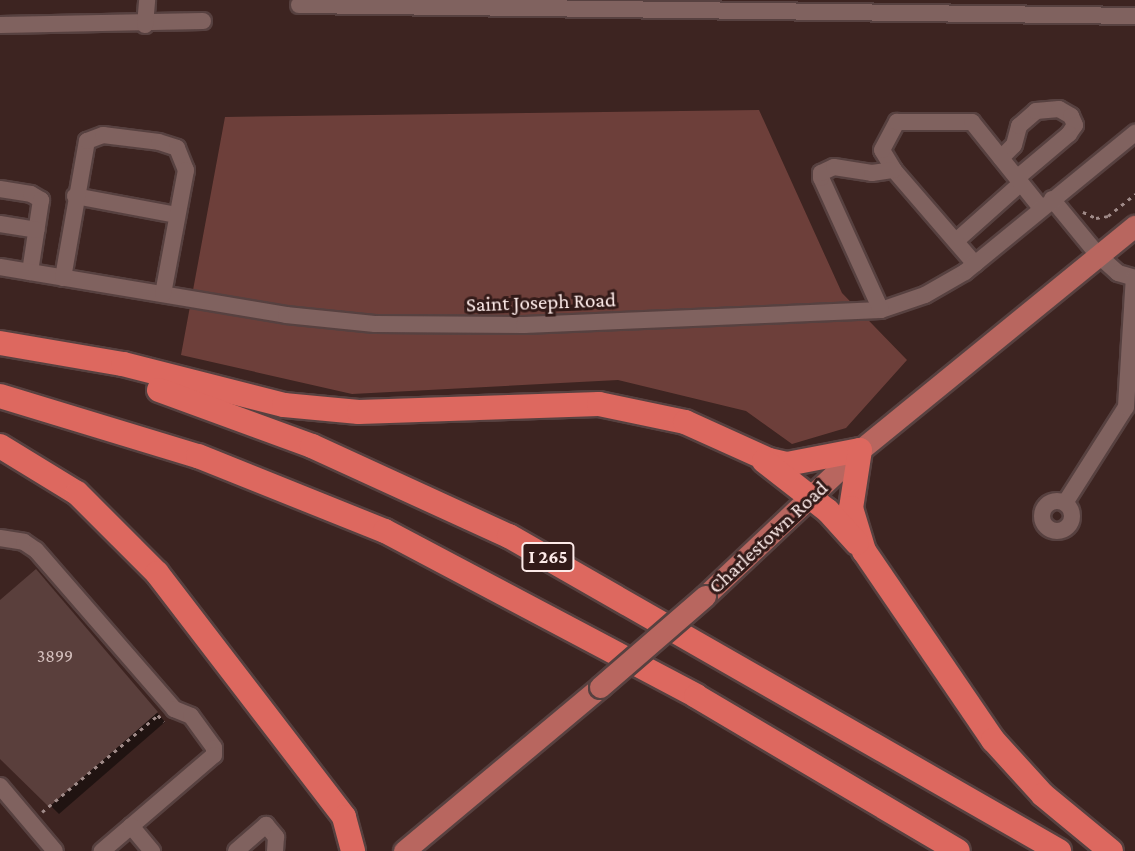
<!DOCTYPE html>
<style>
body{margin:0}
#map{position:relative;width:1135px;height:851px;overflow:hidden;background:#3d2421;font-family:"Crimson Pro",serif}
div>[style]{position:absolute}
.green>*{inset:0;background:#6d3f3a}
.shadow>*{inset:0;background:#0007}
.building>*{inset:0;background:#5a3f3c}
.path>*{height:2.5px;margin-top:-1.25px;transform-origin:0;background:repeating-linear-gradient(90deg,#9f8a88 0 3.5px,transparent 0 8.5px)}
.roads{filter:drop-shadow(2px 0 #574140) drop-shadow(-2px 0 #574140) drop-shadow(0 2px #574140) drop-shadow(0 -2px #574140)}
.minor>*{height:16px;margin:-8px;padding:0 8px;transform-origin:8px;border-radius:8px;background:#80625f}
.minor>.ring{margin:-8px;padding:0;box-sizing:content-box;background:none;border:16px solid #80625f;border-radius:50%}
.major>*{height:21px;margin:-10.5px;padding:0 10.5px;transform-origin:10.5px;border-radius:10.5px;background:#b8665f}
.highway>*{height:24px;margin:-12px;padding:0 12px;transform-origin:12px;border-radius:12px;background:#dd685f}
.bridges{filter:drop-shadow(2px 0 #574140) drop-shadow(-2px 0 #574140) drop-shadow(0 2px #574140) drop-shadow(0 -2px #574140)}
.major-bridge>*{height:21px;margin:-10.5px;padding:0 10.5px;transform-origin:10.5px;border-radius:10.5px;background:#b8665f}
span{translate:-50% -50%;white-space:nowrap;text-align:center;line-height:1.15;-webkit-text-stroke:6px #321a18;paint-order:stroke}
.number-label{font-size:18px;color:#d4bfbd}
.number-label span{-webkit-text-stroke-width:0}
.shield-label span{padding:2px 5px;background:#321a18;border:2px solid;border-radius:5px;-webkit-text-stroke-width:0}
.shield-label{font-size:19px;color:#fceae8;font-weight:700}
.street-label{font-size:21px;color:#fceae8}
</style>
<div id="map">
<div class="green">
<i style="clip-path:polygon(759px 110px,842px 293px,907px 360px,846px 428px,792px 444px,746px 411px,618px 380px,352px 394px,181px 355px,225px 117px)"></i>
</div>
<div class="shadow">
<i style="clip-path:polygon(45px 580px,165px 722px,59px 814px,0 756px,0 602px)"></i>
</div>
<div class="building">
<i style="clip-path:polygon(36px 569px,158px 712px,49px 807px,0 759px,0 600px)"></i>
</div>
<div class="path">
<i style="left:1083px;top:212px;width:14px;rotate:25deg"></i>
<i style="left:1096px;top:218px;width:12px;rotate:-9deg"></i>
<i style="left:1108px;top:216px;width:35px;rotate:-39deg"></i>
<i style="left:42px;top:812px;width:151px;rotate:-39.9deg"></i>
<i style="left:158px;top:715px;width:9px;rotate:49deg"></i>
</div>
<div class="roads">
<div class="minor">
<i style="left:299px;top:5px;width:836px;rotate:0.75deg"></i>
<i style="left:0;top:25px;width:203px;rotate:-1.1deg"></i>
<i style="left:145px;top:25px;width:25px;rotate:-85deg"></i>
<i style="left:1001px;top:158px;width:18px;rotate:-45deg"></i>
<i style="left:1014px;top:145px;width:20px;rotate:-75deg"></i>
<i style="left:1019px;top:126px;width:23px;rotate:-41deg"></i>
<i style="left:1036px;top:111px;width:23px;rotate:-5deg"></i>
<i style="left:1059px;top:109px;width:14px;rotate:30deg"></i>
<i style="left:1071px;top:116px;width:10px;rotate:66deg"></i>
<i style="left:1075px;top:125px;width:11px;rotate:124deg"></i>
<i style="left:1069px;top:134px;width:68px;rotate:139.8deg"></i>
<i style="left:0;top:189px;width:31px;rotate:9deg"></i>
<i style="left:31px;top:194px;width:12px;rotate:31deg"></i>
<i style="left:41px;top:200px;width:73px;rotate:98.7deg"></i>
<i style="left:75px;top:196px;width:104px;rotate:10.6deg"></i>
<i style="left:1052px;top:199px;width:72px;rotate:50.6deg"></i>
<i style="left:1098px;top:255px;width:27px;rotate:42deg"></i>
<i style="left:1118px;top:273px;width:18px;rotate:16deg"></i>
<i style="left:0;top:224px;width:37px;rotate:9deg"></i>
<i style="left:956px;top:241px;width:87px;rotate:-41.7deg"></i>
<i style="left:975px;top:264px;width:124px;rotate:-130.8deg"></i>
<i style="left:894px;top:170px;width:23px;rotate:-121deg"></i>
<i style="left:882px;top:150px;width:32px;rotate:-62deg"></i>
<i style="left:897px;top:122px;width:75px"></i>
<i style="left:972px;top:122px;width:110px;rotate:51.3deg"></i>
<i style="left:0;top:267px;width:290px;rotate:9.5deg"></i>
<i style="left:286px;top:315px;width:89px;rotate:5.8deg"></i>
<i style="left:375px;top:324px;width:149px;rotate:0.4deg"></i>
<i style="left:524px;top:325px;width:357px;rotate:-2.4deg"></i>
<i style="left:881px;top:310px;width:46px;rotate:-18.8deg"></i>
<i style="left:925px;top:295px;width:46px;rotate:-29.9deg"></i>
<i style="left:965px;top:272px;width:220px;rotate:-39.3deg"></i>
<i style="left:63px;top:278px;width:139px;rotate:-80.1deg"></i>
<i style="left:87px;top:141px;width:17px;rotate:-21deg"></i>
<i style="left:103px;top:135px;width:56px;rotate:7.1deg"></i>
<i style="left:159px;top:142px;width:19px;rotate:18deg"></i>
<i style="left:177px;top:148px;width:24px;rotate:68deg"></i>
<i style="left:186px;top:170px;width:126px;rotate:100.5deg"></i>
<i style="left:881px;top:310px;width:145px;rotate:-114.4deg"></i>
<i style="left:821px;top:178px;width:5px;rotate:-90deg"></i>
<i style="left:821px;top:173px;width:14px;rotate:-25deg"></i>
<i style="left:834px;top:167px;width:38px;rotate:9deg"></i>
<i style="left:872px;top:173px;width:22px;rotate:-8deg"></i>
<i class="ring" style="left:1042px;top:501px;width:14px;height:14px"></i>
<i style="left:1065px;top:503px;width:114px;rotate:-57.6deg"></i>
<i style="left:1126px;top:407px;width:129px;rotate:-86.5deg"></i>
<i style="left:0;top:538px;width:24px;rotate:9deg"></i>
<i style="left:24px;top:542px;width:14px;rotate:34deg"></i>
<i style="left:36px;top:550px;width:211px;rotate:49deg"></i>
<i style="left:174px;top:709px;width:18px;rotate:22deg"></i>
<i style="left:191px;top:716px;width:39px;rotate:54deg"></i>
<i style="left:214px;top:748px;width:7px;rotate:90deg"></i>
<i style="left:214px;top:755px;width:148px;rotate:139.4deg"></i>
<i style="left:0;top:786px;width:85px;rotate:49.8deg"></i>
<i style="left:131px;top:826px;width:33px;rotate:50deg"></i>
<i style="left:236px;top:851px;width:40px;rotate:-41deg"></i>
<i style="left:266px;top:825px;width:16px;rotate:50deg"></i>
<i style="left:276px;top:837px;width:14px;rotate:94deg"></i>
</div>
<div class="major">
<i style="left:705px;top:596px;width:213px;rotate:-43.3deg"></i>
<i style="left:860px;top:450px;width:355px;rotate:-39.2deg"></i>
<i style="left:404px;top:851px;width:256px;rotate:-39.9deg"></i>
</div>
<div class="highway">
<i style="left:0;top:343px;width:125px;rotate:9.7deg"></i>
<i style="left:123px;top:364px;width:166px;rotate:14.3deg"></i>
<i style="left:284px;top:405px;width:75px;rotate:5.3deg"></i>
<i style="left:359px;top:412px;width:240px;rotate:-1.9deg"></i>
<i style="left:599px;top:404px;width:88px;rotate:11.8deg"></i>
<i style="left:685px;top:422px;width:92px;rotate:24.3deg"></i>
<i style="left:769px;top:460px;width:18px;rotate:13deg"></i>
<i style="left:787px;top:464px;width:74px;rotate:-10.9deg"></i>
<i style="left:860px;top:450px;width:59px;rotate:98.8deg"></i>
<i style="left:851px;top:508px;width:45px;rotate:73.2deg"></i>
<i style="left:864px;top:551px;width:229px;rotate:55.7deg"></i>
<i style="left:993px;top:740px;width:74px;rotate:47.7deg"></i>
<i style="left:1043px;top:795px;width:88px;rotate:39.5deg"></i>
<i style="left:159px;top:390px;width:163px;rotate:20.1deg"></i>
<i style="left:312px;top:446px;width:217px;rotate:24.6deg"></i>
<i style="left:509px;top:536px;width:634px;rotate:29.8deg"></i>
<i style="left:0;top:396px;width:207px;rotate:16.9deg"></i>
<i style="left:198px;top:456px;width:201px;rotate:21.9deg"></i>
<i style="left:385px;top:531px;width:352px;rotate:27.9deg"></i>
<i style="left:696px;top:696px;width:304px;rotate:30.6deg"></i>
<i style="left:0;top:446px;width:90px;rotate:31.4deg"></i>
<i style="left:77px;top:493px;width:113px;rotate:45deg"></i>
<i style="left:157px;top:573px;width:307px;rotate:52.5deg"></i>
<i style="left:344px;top:817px;width:35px;rotate:75deg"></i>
<i style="left:764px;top:461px;width:81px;rotate:38deg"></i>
<i style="left:828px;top:511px;width:43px;rotate:47.8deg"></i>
</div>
</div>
<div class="bridges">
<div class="major-bridge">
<i style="left:600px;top:687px;width:139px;rotate:-40.9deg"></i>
</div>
</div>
<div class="number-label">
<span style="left:55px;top:656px">3899</span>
</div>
<div class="shield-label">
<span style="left:548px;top:557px">I 265</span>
</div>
<div class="street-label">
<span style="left:541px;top:302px;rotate:-2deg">Saint Joseph Road</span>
<span style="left:768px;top:537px;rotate:-43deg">Charlestown Road</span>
</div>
</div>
